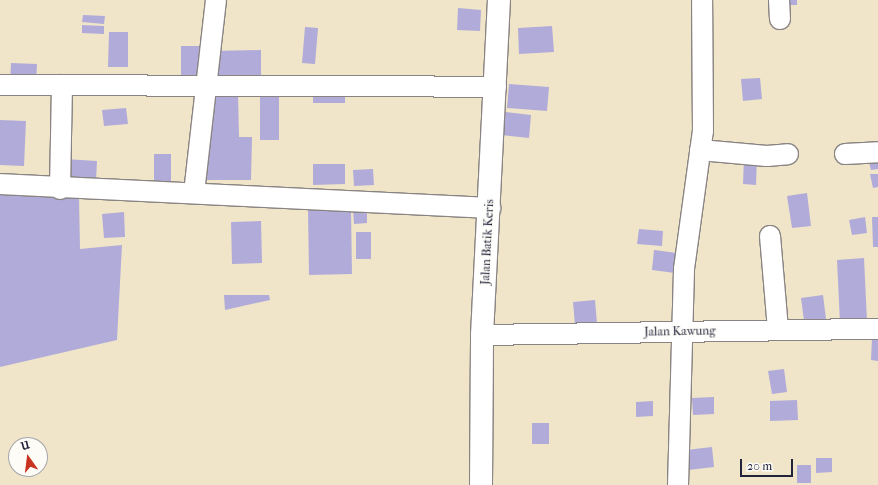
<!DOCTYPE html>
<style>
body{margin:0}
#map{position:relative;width:878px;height:485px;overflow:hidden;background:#f0e5c9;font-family:"IM FELL French Canon",serif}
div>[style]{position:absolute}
.building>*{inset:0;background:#b1abd9}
.roads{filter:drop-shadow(1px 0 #898482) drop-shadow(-1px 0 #898482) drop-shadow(0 1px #898482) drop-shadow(0 -1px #898482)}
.minor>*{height:20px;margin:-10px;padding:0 10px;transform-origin:10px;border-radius:10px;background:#fff}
.tertiary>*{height:22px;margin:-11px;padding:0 11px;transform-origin:11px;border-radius:11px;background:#fff}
span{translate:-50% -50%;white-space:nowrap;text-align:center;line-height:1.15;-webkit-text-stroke:3px #fdfcf7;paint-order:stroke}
.street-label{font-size:12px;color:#22223b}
.north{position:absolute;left:8px;top:437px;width:40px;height:40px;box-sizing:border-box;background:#fdfcf7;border:1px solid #a5a5ac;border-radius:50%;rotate:346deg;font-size:11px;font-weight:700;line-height:16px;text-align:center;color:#22223b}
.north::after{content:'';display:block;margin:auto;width:14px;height:18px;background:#c8321e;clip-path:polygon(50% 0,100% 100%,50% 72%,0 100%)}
.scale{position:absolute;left:740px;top:459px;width:53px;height:18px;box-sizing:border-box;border:2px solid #22223b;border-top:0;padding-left:5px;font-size:12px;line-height:14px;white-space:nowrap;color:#22223b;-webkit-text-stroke:3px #fdfcf7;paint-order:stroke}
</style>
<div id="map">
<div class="building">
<i style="clip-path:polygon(786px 0,797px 0,797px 5px,786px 5px)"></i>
<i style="clip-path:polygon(458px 8px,481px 10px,480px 31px,457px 30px)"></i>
<i style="clip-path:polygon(83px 15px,105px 16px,104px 24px,82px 22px)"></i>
<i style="clip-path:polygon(82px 25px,104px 26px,104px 34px,82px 33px)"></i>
<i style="clip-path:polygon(552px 26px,554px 52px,519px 54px,518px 28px)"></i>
<i style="clip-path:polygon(305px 27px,318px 28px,315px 64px,302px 63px)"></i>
<i style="clip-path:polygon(109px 32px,128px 32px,128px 67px,108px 67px)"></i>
<i style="clip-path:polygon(181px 46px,202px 46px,202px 77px,181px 77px)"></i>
<i style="clip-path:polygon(261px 50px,261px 80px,213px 80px,213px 51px)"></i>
<i style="clip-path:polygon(11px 63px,37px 64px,36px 84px,10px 83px)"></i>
<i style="clip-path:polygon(760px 78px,762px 99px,743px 101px,741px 79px)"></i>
<i style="clip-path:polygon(509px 84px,549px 87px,547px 111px,507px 108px)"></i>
<i style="clip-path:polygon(313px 91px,345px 91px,345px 103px,313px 103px)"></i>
<i style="clip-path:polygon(238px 94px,239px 137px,252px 137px,251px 180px,203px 180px,204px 136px,212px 137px,211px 95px)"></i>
<i style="clip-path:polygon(260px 94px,279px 94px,279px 140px,260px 140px)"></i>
<i style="clip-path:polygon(126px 108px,128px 124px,104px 126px,102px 110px)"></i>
<i style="clip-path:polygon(505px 112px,531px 115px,529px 138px,502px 135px)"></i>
<i style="clip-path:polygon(0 120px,26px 121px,24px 166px,0 165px)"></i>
<i style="clip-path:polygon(154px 154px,171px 154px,171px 183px,154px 183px)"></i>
<i style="clip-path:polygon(744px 158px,757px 158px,756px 185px,743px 184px)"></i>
<i style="clip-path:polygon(64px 159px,97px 161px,96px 181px,63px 179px)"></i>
<i style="clip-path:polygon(878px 160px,878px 169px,871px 170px,869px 162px)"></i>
<i style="clip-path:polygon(313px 164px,345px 164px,345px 184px,313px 185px)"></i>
<i style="clip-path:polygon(373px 169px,374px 185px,354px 186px,353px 170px)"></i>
<i style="clip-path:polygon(870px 174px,878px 174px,878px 187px,873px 188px)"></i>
<i style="clip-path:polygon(0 193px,79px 195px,80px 249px,122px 245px,117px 340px,0 367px)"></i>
<i style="clip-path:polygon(807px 193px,811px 226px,792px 228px,787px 196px)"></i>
<i style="clip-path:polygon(308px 209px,351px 209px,352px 274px,309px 275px)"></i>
<i style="clip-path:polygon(353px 210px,367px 210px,367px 223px,354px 224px)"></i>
<i style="clip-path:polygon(124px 212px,125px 237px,104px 238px,102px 214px)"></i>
<i style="clip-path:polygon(865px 217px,867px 233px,852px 235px,849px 220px)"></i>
<i style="clip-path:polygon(872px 217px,878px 217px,878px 247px,873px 247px)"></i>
<i style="clip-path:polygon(261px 221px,262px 263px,232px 264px,231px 222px)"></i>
<i style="clip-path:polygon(639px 229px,663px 231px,662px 246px,637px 244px)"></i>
<i style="clip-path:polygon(356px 232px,371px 232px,371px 259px,356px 259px)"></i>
<i style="clip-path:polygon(654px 250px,677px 253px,675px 273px,652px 270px)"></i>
<i style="clip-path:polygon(864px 258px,867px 321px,840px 323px,837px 260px)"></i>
<i style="clip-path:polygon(224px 295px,269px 295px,270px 300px,225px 310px)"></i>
<i style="clip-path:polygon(823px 295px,826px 319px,804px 321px,801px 298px)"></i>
<i style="clip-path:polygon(595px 300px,597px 324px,575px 325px,573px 302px)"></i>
<i style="clip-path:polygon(872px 338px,878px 339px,878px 361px,871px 360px)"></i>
<i style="clip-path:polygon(784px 369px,787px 392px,772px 394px,768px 371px)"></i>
<i style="clip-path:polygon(714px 397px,714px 414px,693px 415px,692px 398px)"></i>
<i style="clip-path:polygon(797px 400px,798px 420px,770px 421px,770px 401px)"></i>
<i style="clip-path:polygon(653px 401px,653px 416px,636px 417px,636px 402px)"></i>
<i style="clip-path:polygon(532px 423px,549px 423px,549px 444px,532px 444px)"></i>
<i style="clip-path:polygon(712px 447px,714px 467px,688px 470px,686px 450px)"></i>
<i style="clip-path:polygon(816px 458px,832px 458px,832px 472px,816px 473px)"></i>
<i style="clip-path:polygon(797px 465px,811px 465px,811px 483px,797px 483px)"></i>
</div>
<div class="roads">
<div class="minor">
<i style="left:779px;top:0;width:19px;rotate:87deg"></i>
<i style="left:0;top:85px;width:496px;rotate:0.2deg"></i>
<i style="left:700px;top:150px;width:67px;rotate:5.1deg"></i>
<i style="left:767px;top:156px;width:21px;rotate:-5deg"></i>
<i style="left:845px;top:154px;width:33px;rotate:-3deg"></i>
<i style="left:0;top:184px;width:491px;rotate:2.8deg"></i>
<i style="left:60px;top:189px;width:104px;rotate:-88.9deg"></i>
<i style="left:194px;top:193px;width:194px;rotate:-83.5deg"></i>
<i style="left:770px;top:236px;width:94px;rotate:85.1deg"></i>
<i style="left:482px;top:335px;width:396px;rotate:-0.9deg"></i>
<i style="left:678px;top:485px;width:216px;rotate:-88.4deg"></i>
<i style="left:684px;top:269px;width:139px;rotate:-82.2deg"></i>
<i style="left:703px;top:131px;width:131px;rotate:-90.4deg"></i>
</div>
<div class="tertiary">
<i style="left:481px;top:485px;width:150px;rotate:-89.6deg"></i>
<i style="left:482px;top:335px;width:335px;rotate:-87.1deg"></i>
</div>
</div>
<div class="street-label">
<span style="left:488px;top:242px;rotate:-87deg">Jalan Batik Keris</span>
<span style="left:680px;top:332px;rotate:-1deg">Jalan Kawung</span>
</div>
<div class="north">U</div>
<div class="scale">20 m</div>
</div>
